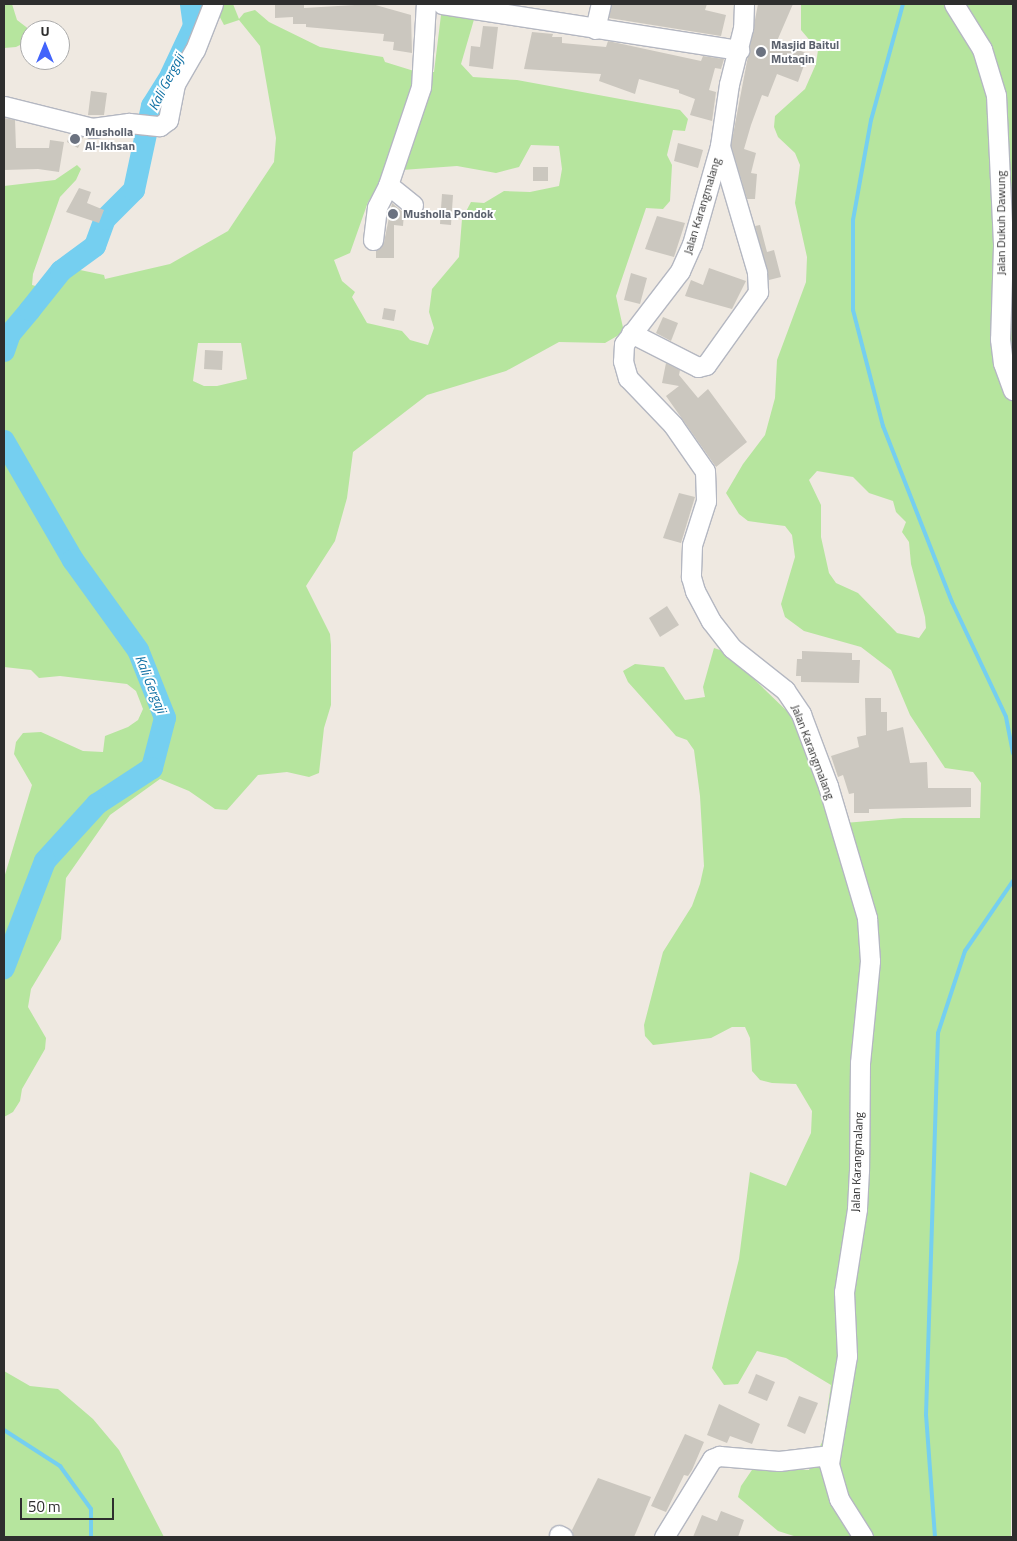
<!DOCTYPE html>
<style>
body{margin:0}
#map{position:relative;width:1017px;height:1541px;overflow:hidden;background:#efe9e1;font-family:"Titillium Web",sans-serif}
div>[style]{position:absolute}
.green>*{inset:0;background:#b6e59e}
.stream>*{height:4px;margin:-2px;padding:0 2px;transform-origin:2px;border-radius:2px;background:#75cff0}
.river>*{height:22px;margin:-11px;padding:0 11px;transform-origin:11px;border-radius:11px;background:#75cff0}
.building>*{inset:0;background:#cbc7bf}
.roads{filter:drop-shadow(1px 0 #b4b7c1) drop-shadow(-1px 0 #b4b7c1) drop-shadow(0 1px #b4b7c1) drop-shadow(0 -1px #b4b7c1)}
.minor>*{height:19px;margin:-9.5px;padding:0 9.5px;transform-origin:9.5px;border-radius:9.5px;background:#fff}
.dots>*{width:14px;height:14px;translate:-50% -50%;box-sizing:border-box;border:2px solid #fff;border-radius:50%}
span{translate:-50% -50%;white-space:nowrap;text-align:center;line-height:1.15;-webkit-text-stroke:4px #fff;paint-order:stroke}
.worship-label{font-size:12px;color:#5b616d;font-weight:700}
.left{translate:0 -50%;text-align:left}
.street-label{font-size:12px;color:#2e2e2e}
.water-label{font-size:14px;color:#0d6fa3;font-style:italic}
.frame{position:absolute;inset:0;border:5px solid #2e2e2e;pointer-events:none}
.north{position:absolute;left:20px;top:20px;width:50px;height:50px;box-sizing:border-box;background:#fff;border:1px solid #ababab;border-radius:50%;rotate:0deg;font-size:14px;font-weight:700;line-height:20px;text-align:center;color:#2e2e2e}
.north::after{content:'';display:block;margin:auto;width:18px;height:22px;background:#4264fb;clip-path:polygon(50% 0,100% 100%,50% 72%,0 100%)}
.scale{position:absolute;left:20px;top:1498px;width:94px;height:22px;box-sizing:border-box;border:2px solid #2e2e2e;border-top:0;padding-left:6px;font-size:15px;line-height:18px;white-space:nowrap;color:#2e2e2e;-webkit-text-stroke:4px #fff;paint-order:stroke}
</style>
<div id="map">
<div class="green">
<i style="clip-path:polygon(4px 4px,12px 4px,17px 20px,30px 30px,22px 44px,16px 47px,4px 48px)"></i>
<i style="clip-path:polygon(evenodd,213px 4px,233px 4px,239px 19px,244px 13px,255px 10px,269px 22px,320px 47px,383px 57px,385px 62px,414px 71px,434px 72px,441px 15px,475px 16px,461px 64px,473px 77px,517px 80px,680px 110px,688px 119px,685px 131px,673px 130px,667px 155px,672px 165px,670px 201px,663px 209px,646px 208px,616px 296px,624px 332px,605px 343px,559px 342px,506px 371px,427px 395px,353px 452px,347px 498px,335px 541px,306px 586px,330px 634px,331px 645px,331px 705px,324px 728px,319px 773px,309px 777px,287px 772px,258px 775px,227px 810px,215px 809px,189px 791px,160px 779px,110px 815px,66px 878px,61px 939px,31px 989px,28px 1007px,46px 1038px,45px 1049px,22px 1089px,20px 1101px,13px 1112px,4px 1117px,4px 878px,32px 785px,14px 754px,16px 742px,23px 733px,41px 732px,83px 751px,103px 752px,105px 736px,128px 727px,138px 720px,143px 709px,136px 691px,127px 684px,60px 676px,39px 678px,31px 670px,4px 667px,4px 186px,55px 180px,77px 165px,81px 169px,76px 180px,60px 197px,33px 274px,32px 285px,39px 287px,61px 266px,104px 275px,105px 279px,170px 264px,228px 231px,274px 162px,276px 138px,260px 46px,239px 20px,224px 25px,213px 4px,531px 145px,559px 146px,562px 169px,559px 186px,530px 192px,504px 191px,484px 203px,471px 202px,462px 219px,459px 257px,432px 289px,429px 312px,434px 328px,428px 345px,410px 340px,402px 331px,367px 323px,352px 297px,355px 292px,342px 281px,334px 260px,350px 253px,368px 202px,388px 171px,457px 166px,496px 173px,519px 167px,531px 145px,213px 4px,198px 343px,241px 343px,247px 379px,217px 386px,204px 386px,193px 381px,198px 343px)"></i>
<i style="clip-path:polygon(evenodd,801px 4px,1013px 4px,1011px 1537px,797px 1537px,778px 1531px,738px 1497px,741px 1486px,754px 1467px,809px 1470px,823px 1440px,831px 1385px,786px 1358px,757px 1351px,738px 1384px,724px 1385px,712px 1368px,739px 1259px,750px 1172px,786px 1186px,811px 1133px,812px 1111px,796px 1084px,772px 1083px,760px 1080px,752px 1071px,750px 1038px,745px 1027px,732px 1027px,711px 1038px,653px 1045px,645px 1036px,644px 1025px,663px 952px,692px 906px,700px 884px,704px 866px,700px 796px,694px 750px,687px 740px,676px 736px,661px 719px,628px 682px,623px 671px,635px 664px,664px 667px,685px 700px,705px 697px,703px 687px,714px 648px,726px 652px,790px 714px,814px 761px,833px 824px,903px 818px,980px 818px,981px 783px,973px 772px,945px 768px,910px 715px,891px 670px,861px 647px,804px 631px,785px 617px,781px 604px,795px 557px,792px 535px,785px 526px,748px 521px,739px 514px,726px 493px,743px 464px,765px 435px,775px 398px,777px 360px,806px 282px,807px 257px,795px 203px,800px 165px,795px 153px,778px 137px,774px 127px,775px 116px,805px 89px,816px 64px,818px 50px,801px 30px,801px 4px,817px 471px,853px 477px,869px 493px,893px 501px,896px 512px,906px 522px,902px 532px,909px 542px,911px 564px,925px 617px,926px 628px,919px 638px,897px 633px,858px 593px,836px 583px,829px 573px,821px 537px,821px 505px,809px 480px,817px 471px)"></i>
<i style="clip-path:polygon(4px 1371px,30px 1386px,58px 1389px,93px 1419px,119px 1450px,164px 1537px,4px 1537px)"></i>
</div>
<div class="stream">
<i style="left:903px;top:4px;width:120px;rotate:105.4deg"></i>
<i style="left:871px;top:120px;width:102px;rotate:100.2deg"></i>
<i style="left:853px;top:220px;width:90px;rotate:90deg"></i>
<i style="left:853px;top:310px;width:120px;rotate:75.5deg"></i>
<i style="left:883px;top:426px;width:189px;rotate:68.6deg"></i>
<i style="left:952px;top:602px;width:127px;rotate:64.8deg"></i>
<i style="left:1006px;top:717px;width:37px;rotate:79deg"></i>
<i style="left:4px;top:1430px;width:67px;rotate:32.7deg"></i>
<i style="left:60px;top:1466px;width:53px;rotate:54.2deg"></i>
<i style="left:91px;top:1509px;width:28px;rotate:90deg"></i>
<i style="left:935px;top:1537px;width:122px;rotate:-94.2deg"></i>
<i style="left:926px;top:1415px;width:382px;rotate:-88.2deg"></i>
<i style="left:938px;top:1033px;width:86px;rotate:-71.8deg"></i>
<i style="left:965px;top:951px;width:85px;rotate:-55.6deg"></i>
</div>
<div class="river">
<i style="left:4px;top:351px;width:18px;rotate:-71deg"></i>
<i style="left:10px;top:334px;width:31px;rotate:-50deg"></i>
<i style="left:30px;top:310px;width:50px;rotate:-51.5deg"></i>
<i style="left:61px;top:271px;width:42px;rotate:-36.3deg"></i>
<i style="left:95px;top:246px;width:29px;rotate:-70deg"></i>
<i style="left:105px;top:219px;width:41px;rotate:-45deg"></i>
<i style="left:134px;top:190px;width:86px;rotate:-77.9deg"></i>
<i style="left:152px;top:106px;width:36px;rotate:-58deg"></i>
<i style="left:171px;top:75px;width:54px;rotate:-64.9deg"></i>
<i style="left:194px;top:26px;width:22px;rotate:-98deg"></i>
<i style="left:4px;top:441px;width:138px;rotate:59.9deg"></i>
<i style="left:73px;top:560px;width:111px;rotate:54.2deg"></i>
<i style="left:138px;top:650px;width:73px;rotate:68.3deg"></i>
<i style="left:165px;top:718px;width:52px;rotate:104.6deg"></i>
<i style="left:152px;top:768px;width:66px;rotate:146.8deg"></i>
<i style="left:97px;top:804px;width:77px;rotate:132.4deg"></i>
<i style="left:45px;top:861px;width:115px;rotate:111deg"></i>
</div>
<div class="building">
<i style="clip-path:polygon(275px 4px,304px 4px,304px 8px,372px 4px,411px 15px,412px 53px,393px 50px,394px 42px,383px 41px,384px 34px,306px 27px,306px 24px,293px 24px,293px 17px,275px 18px)"></i>
<i style="clip-path:polygon(612px 4px,707px 4px,705px 10px,726px 15px,721px 36px,609px 18px)"></i>
<i style="clip-path:polygon(758px 4px,793px 4px,777px 41px,808px 54px,798px 82px,777px 74px,768px 97px,762px 95px,751px 125px,744px 149px,756px 153px,751px 173px,757px 174px,755px 199px,747px 199px,731px 145px)"></i>
<i style="clip-path:polygon(483px 26px,498px 27px,493px 69px,469px 66px,471px 46px,480px 47px)"></i>
<i style="clip-path:polygon(532px 32px,553px 34px,552px 37px,562px 37px,562px 43px,606px 47px,608px 41px,701px 61px,703px 56px,724px 59px,721px 69px,715px 68px,709px 90px,716px 92px,712px 121px,690px 115px,695px 99px,679px 93px,679px 90px,639px 79px,635px 94px,599px 81px,601px 74px,524px 69px)"></i>
<i style="clip-path:polygon(91px 91px,107px 93px,104px 115px,88px 115px)"></i>
<i style="clip-path:polygon(4px 118px,15px 120px,16px 148px,49px 148px,50px 140px,64px 142px,59px 172px,38px 169px,4px 170px)"></i>
<i style="clip-path:polygon(70px 134px,83px 137px,78px 148px,67px 142px)"></i>
<i style="clip-path:polygon(678px 143px,703px 150px,698px 168px,674px 161px)"></i>
<i style="clip-path:polygon(533px 167px,548px 167px,548px 181px,533px 181px)"></i>
<i style="clip-path:polygon(79px 188px,91px 192px,87px 203px,104px 210px,99px 223px,66px 212px)"></i>
<i style="clip-path:polygon(442px 194px,453px 195px,451px 225px,440px 224px)"></i>
<i style="clip-path:polygon(392px 203px,404px 213px,403px 226px,394px 225px,394px 258px,376px 258px,376px 251px,384px 242px)"></i>
<i style="clip-path:polygon(657px 216px,685px 223px,674px 257px,645px 249px)"></i>
<i style="clip-path:polygon(760px 225px,767px 252px,774px 250px,781px 277px,769px 280px,755px 226px)"></i>
<i style="clip-path:polygon(709px 268px,746px 281px,732px 309px,685px 296px,691px 280px,703px 285px)"></i>
<i style="clip-path:polygon(631px 273px,647px 278px,640px 304px,624px 300px)"></i>
<i style="clip-path:polygon(384px 308px,396px 310px,394px 321px,382px 319px)"></i>
<i style="clip-path:polygon(663px 317px,678px 323px,671px 341px,656px 333px)"></i>
<i style="clip-path:polygon(205px 350px,223px 351px,222px 370px,204px 369px)"></i>
<i style="clip-path:polygon(666px 363px,680px 370px,679px 375px,698px 398px,708px 389px,747px 442px,716px 467px,666px 396px,679px 386px,662px 383px)"></i>
<i style="clip-path:polygon(679px 493px,695px 497px,681px 543px,663px 538px)"></i>
<i style="clip-path:polygon(667px 606px,679px 625px,660px 637px,649px 618px)"></i>
<i style="clip-path:polygon(802px 651px,852px 653px,852px 660px,860px 660px,859px 683px,801px 682px,801px 676px,796px 676px,797px 659px,802px 659px)"></i>
<i style="clip-path:polygon(865px 698px,881px 698px,881px 712px,887px 712px,887px 731px,903px 727px,910px 763px,927px 762px,928px 788px,971px 788px,971px 807px,869px 809px,869px 813px,854px 813px,854px 793px,849px 794px,843px 775px,838px 777px,831px 756px,859px 747px,857px 737px,866px 735px)"></i>
<i style="clip-path:polygon(756px 1374px,775px 1382px,767px 1401px,748px 1393px)"></i>
<i style="clip-path:polygon(799px 1396px,818px 1403px,805px 1434px,787px 1426px)"></i>
<i style="clip-path:polygon(719px 1404px,760px 1424px,752px 1444px,730px 1436px,727px 1443px,707px 1435px)"></i>
<i style="clip-path:polygon(685px 1434px,704px 1442px,692px 1470px,688px 1476px,684px 1475px,666px 1512px,651px 1506px)"></i>
<i style="clip-path:polygon(598px 1478px,651px 1497px,634px 1537px,574px 1537px,572px 1530px)"></i>
<i style="clip-path:polygon(721px 1511px,744px 1520px,738px 1537px,693px 1537px,702px 1515px,717px 1521px)"></i>
</div>
<div class="roads">
<div class="minor">
<i style="left:442px;top:4px;width:301px;rotate:8.8deg"></i>
<i style="left:744px;top:4px;width:24px;rotate:92deg"></i>
<i style="left:743px;top:28px;width:58px;rotate:104deg"></i>
<i style="left:729px;top:84px;width:63px;rotate:98.3deg"></i>
<i style="left:720px;top:146px;width:102px;rotate:105.9deg"></i>
<i style="left:692px;top:244px;width:30px;rotate:114deg"></i>
<i style="left:680px;top:271px;width:92px;rotate:127.5deg"></i>
<i style="left:624px;top:344px;width:17px;rotate:93deg"></i>
<i style="left:623px;top:361px;width:18px;rotate:74deg"></i>
<i style="left:628px;top:378px;width:65px;rotate:46.2deg"></i>
<i style="left:673px;top:425px;width:56px;rotate:55.2deg"></i>
<i style="left:705px;top:471px;width:30px;rotate:88deg"></i>
<i style="left:706px;top:501px;width:46px;rotate:107.7deg"></i>
<i style="left:692px;top:545px;width:32px;rotate:92deg"></i>
<i style="left:691px;top:577px;width:15px;rotate:74deg"></i>
<i style="left:695px;top:591px;width:34px;rotate:62deg"></i>
<i style="left:711px;top:621px;width:34px;rotate:52deg"></i>
<i style="left:732px;top:648px;width:68px;rotate:38.4deg"></i>
<i style="left:785px;top:690px;width:29px;rotate:56deg"></i>
<i style="left:801px;top:714px;width:77px;rotate:69.4deg"></i>
<i style="left:828px;top:786px;width:138px;rotate:73.5deg"></i>
<i style="left:867px;top:918px;width:43px;rotate:86deg"></i>
<i style="left:870px;top:961px;width:102px;rotate:95.6deg"></i>
<i style="left:860px;top:1063px;width:107px;rotate:90.5deg"></i>
<i style="left:859px;top:1170px;width:39px;rotate:93deg"></i>
<i style="left:857px;top:1209px;width:84px;rotate:98.9deg"></i>
<i style="left:844px;top:1292px;width:64px;rotate:87.3deg"></i>
<i style="left:847px;top:1356px;width:109px;rotate:99.5deg"></i>
<i style="left:829px;top:1464px;width:36px;rotate:74deg"></i>
<i style="left:839px;top:1499px;width:45px;rotate:57.7deg"></i>
<i style="left:954px;top:4px;width:53px;rotate:58.1deg"></i>
<i style="left:982px;top:49px;width:48px;rotate:73.1deg"></i>
<i style="left:996px;top:95px;width:151px;rotate:87.3deg"></i>
<i style="left:1003px;top:246px;width:93px;rotate:91.8deg"></i>
<i style="left:1000px;top:339px;width:24px;rotate:83deg"></i>
<i style="left:1003px;top:363px;width:29px;rotate:70deg"></i>
<i style="left:595px;top:29px;width:26px;rotate:-77deg"></i>
<i style="left:4px;top:106px;width:91px;rotate:14deg"></i>
<i style="left:92px;top:128px;width:37px;rotate:-8deg"></i>
<i style="left:129px;top:123px;width:31px;rotate:6deg"></i>
<i style="left:160px;top:126px;width:10px;rotate:-37deg"></i>
<i style="left:168px;top:120px;width:37px;rotate:-79deg"></i>
<i style="left:175px;top:84px;width:39px;rotate:-60deg"></i>
<i style="left:195px;top:50px;width:49px;rotate:-68.6deg"></i>
<i style="left:413px;top:205px;width:32px;rotate:-141deg"></i>
<i style="left:388px;top:185px;width:103px;rotate:-71.4deg"></i>
<i style="left:421px;top:87px;width:83px;rotate:-86.6deg"></i>
<i style="left:373px;top:240px;width:33px;rotate:-83deg"></i>
<i style="left:377px;top:207px;width:25px;rotate:-63deg"></i>
<i style="left:631px;top:333px;width:75px;rotate:26.9deg"></i>
<i style="left:698px;top:367px;width:8px;rotate:-14deg"></i>
<i style="left:706px;top:365px;width:90px;rotate:-54.5deg"></i>
<i style="left:758px;top:292px;width:20px;rotate:-93deg"></i>
<i style="left:757px;top:272px;width:131px;rotate:-106.4deg"></i>
<i style="left:559px;top:1535px;width:4px;rotate:27deg"></i>
<i style="left:664px;top:1537px;width:92px;rotate:-58.4deg"></i>
<i style="left:712px;top:1459px;width:8px;rotate:-23deg"></i>
<i style="left:719px;top:1456px;width:60px;rotate:4.8deg"></i>
<i style="left:779px;top:1461px;width:50px;rotate:-6.8deg"></i>
</div>
</div>
<div class="dots">
<i style="left:761px;top:52px;background:#6b7280"></i>
<i style="left:75px;top:139px;background:#6b7280"></i>
<i style="left:393px;top:214px;background:#6b7280"></i>
</div>
<div class="worship-label">
<span class="left" style="left:771px;top:52px">Masjid Baitul<br>Mutaqin</span>
<span class="left" style="left:85px;top:139px">Musholla<br>Al-Ikhsan</span>
<span class="left" style="left:403px;top:214px">Musholla Pondok</span>
</div>
<div class="street-label">
<span style="left:702px;top:206px;rotate:-73deg">Jalan Karangmalang</span>
<span style="left:1001px;top:223px;rotate:-90deg">Jalan Dukuh Dawung</span>
<span style="left:813px;top:752px;rotate:69deg">Jalan Karangmalang</span>
<span style="left:857px;top:1162px;rotate:-88deg">Jalan Karangmalang</span>
</div>
<div class="water-label">
<span style="left:166px;top:82px;rotate:-63deg">Kali Gergaji</span>
<span style="left:151px;top:684px;rotate:68deg">Kali Gergaji</span>
</div>
<div class="frame"></div>
<div class="north">U</div>
<div class="scale">50 m</div>
</div>
